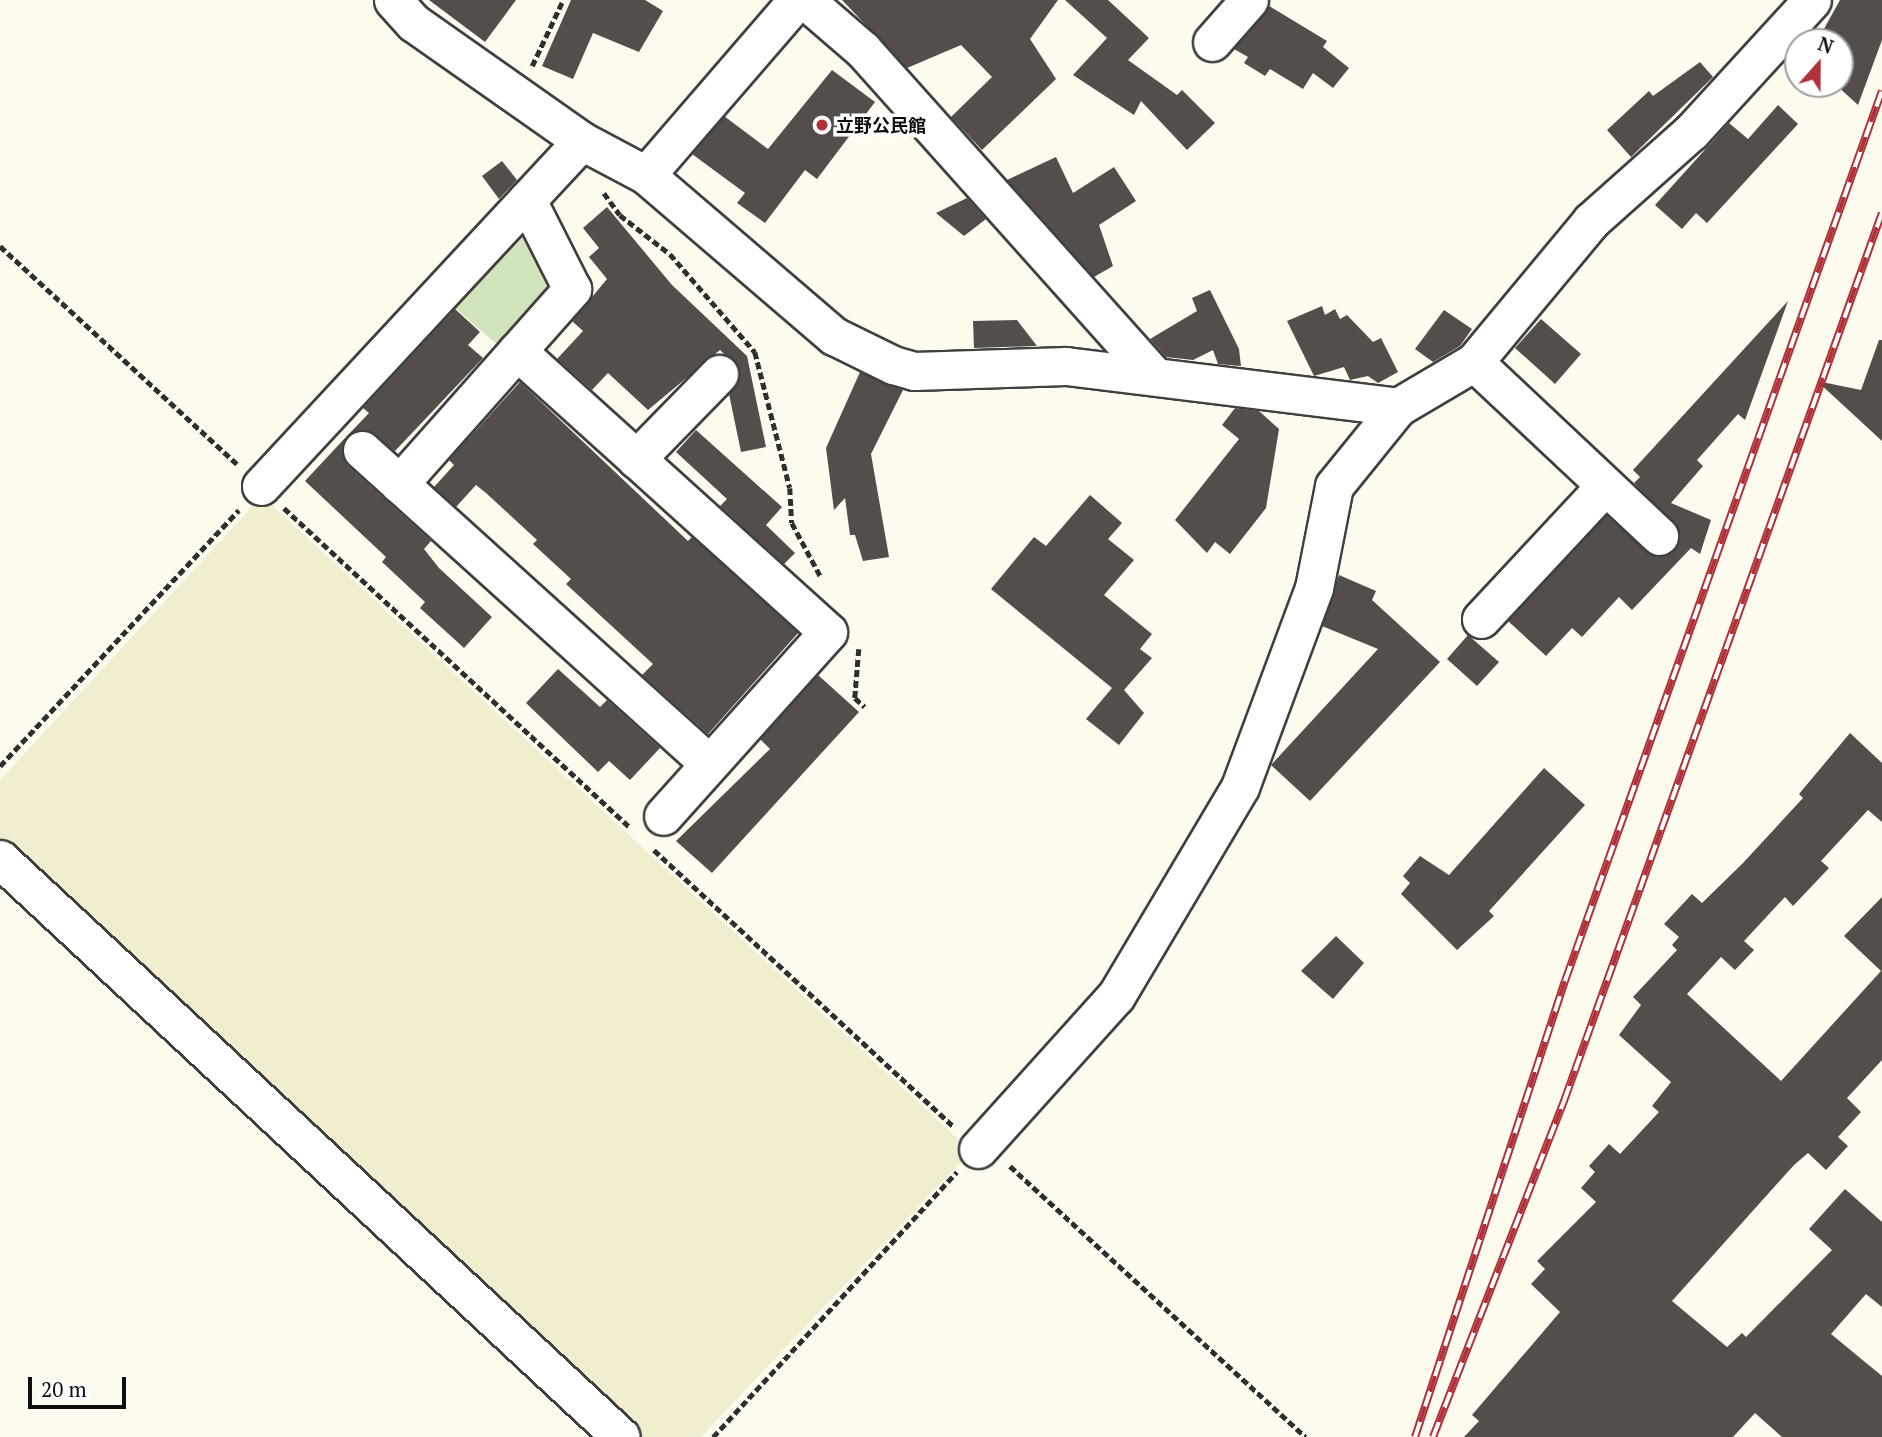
<!DOCTYPE html>
<meta charset="utf-8">
<style>
body{margin:0}
#map{position:relative;width:1882px;height:1437px;overflow:hidden;background:#fdfaee;font-family:"PT Serif","Noto Sans JP",serif}
div>[style]{position:absolute}
.farmland>*{inset:0;background:#f1eed0}
.green>*{inset:0;background:#d1e4bb}
.building>*{inset:0;background:#544e4a}
.path>*{height:4.5px;margin-top:-2.25px;transform-origin:0;background:repeating-linear-gradient(90deg,#2f2f2f 0 7px,transparent 0 10.5px)}
.roads{filter:drop-shadow(2px 0 #404040) drop-shadow(-2px 0 #404040) drop-shadow(0 2px #404040) drop-shadow(0 -2px #404040)}
.minor>*{height:37px;margin:-18.5px;padding:0 18.5px;transform-origin:18.5px;border-radius:18.5px;background:#fff}
.rail>*{height:8px;margin-top:-4px;transform-origin:0;background:repeating-linear-gradient(90deg,#fff 0 16px,#af323a 0 32px);box-sizing:border-box;border-block:2px solid #af323a}
.dots>*{width:19px;height:19px;translate:-50% -50%;box-sizing:border-box;border:4px solid #fff;border-radius:50%}
span{translate:-50% -50%;white-space:nowrap;text-align:center;line-height:1.15;-webkit-text-stroke:7px #fff;paint-order:stroke}
.poi-label{font-size:18px;color:#0d0d0d;font-weight:700}
.left{translate:0 -50%;text-align:left}
.north{position:absolute;left:1784px;top:28px;width:70px;height:70px;box-sizing:border-box;background:#fff;border:2px solid #9e9e9e;border-radius:50%;rotate:21deg;font-size:19px;font-weight:700;line-height:28px;text-align:center;color:#0d0d0d}
.north::after{content:'';display:block;margin:auto;width:24px;height:32px;background:#af323a;clip-path:polygon(50% 0,100% 100%,50% 72%,0 100%)}
.scale{position:absolute;left:28px;top:1377px;width:98px;height:32px;box-sizing:border-box;border:4px solid #0d0d0d;border-top:0;padding-left:9px;font-size:21px;line-height:24px;white-space:nowrap;color:#0d0d0d;-webkit-text-stroke:5px #fff;paint-order:stroke}
</style>
<div id="map">
<div class="farmland">
<i style="clip-path:polygon(262px 496px,971px 1151px,701px 1437px,636px 1437px,0 846px,0 780px)"></i>
</div>
<div class="green">
<i style="clip-path:polygon(526px 226px,557px 280px,502px 349px,444px 298px)"></i>
</div>
<div class="building">
<i style="clip-path:polygon(429px 0,516px 0,485px 42px)"></i>
<i style="clip-path:polygon(571px 0,645px 0,663px 11px,639px 52px,593px 33px,573px 79px,542px 66px)"></i>
<i style="clip-path:polygon(842px 0,1058px 0,1030px 39px,1056px 79px,982px 150px,951px 117px,992px 77px,961px 45px,907px 68px)"></i>
<i style="clip-path:polygon(1065px 0,1108px 0,1149px 38px,1128px 60px,1177px 95px,1182px 90px,1215px 123px,1187px 150px,1141px 101px,1134px 115px,1073px 75px,1107px 38px)"></i>
<i style="clip-path:polygon(1840px 0,1882px 0,1882px 40px,1858px 105px,1835px 84px,1840px 84px,1840px 42px,1802px 42px,1813px 30px,1820px 36px)"></i>
<i style="clip-path:polygon(1269px 6px,1327px 41px,1323px 47px,1349px 68px,1333px 88px,1313px 73px,1303px 89px,1270px 69px,1265px 76px,1244px 63px,1248px 57px,1234px 49px)"></i>
<i style="clip-path:polygon(1700px 62px,1713px 77px,1631px 157px,1607px 130px,1649px 91px,1653px 96px)"></i>
<i style="clip-path:polygon(832px 70px,875px 102px,817px 179px,805px 170px,765px 223px,737px 203px,745px 193px,692px 154px,724px 116px,768px 149px)"></i>
<i style="clip-path:polygon(1778px 105px,1798px 124px,1707px 223px,1696px 213px,1682px 229px,1655px 205px,1729px 123px,1748px 139px)"></i>
<i style="clip-path:polygon(1056px 157px,1073px 193px,1114px 167px,1136px 201px,1099px 225px,1113px 266px,1094px 277px,1007px 180px)"></i>
<i style="clip-path:polygon(502px 161px,517px 180px,499px 199px,482px 176px)"></i>
<i style="clip-path:polygon(967px 198px,986px 219px,964px 236px,936px 213px)"></i>
<i style="clip-path:polygon(607px 207px,672px 285px,747px 356px,766px 447px,741px 452px,729px 394px,739px 369px,720px 350px,648px 410px,608px 373px,592px 390px,557px 359px,583px 331px,572px 321px,607px 279px,589px 257px,599px 248px,583px 228px)"></i>
<i style="clip-path:polygon(1210px 290px,1239px 349px,1241px 366px,1218px 364px,1213px 350px,1193px 360px,1166px 357px,1150px 339px,1197px 311px,1192px 298px)"></i>
<i style="clip-path:polygon(1788px 301px,1745px 420px,1738px 414px,1697px 460px,1703px 466px,1671px 503px,1711px 520px,1700px 554px,1691px 548px,1632px 610px,1619px 597px,1582px 637px,1572px 628px,1546px 656px,1508px 621px,1606px 515px,1654px 556px,1675px 550px,1679px 529px,1634px 483px,1640px 477px,1633px 470px)"></i>
<i style="clip-path:polygon(1322px 306px,1325px 315px,1335px 309px,1340px 319px,1347px 315px,1373px 342px,1381px 338px,1398px 372px,1378px 383px,1368px 376px,1350px 380px,1344px 367px,1314px 376px,1287px 321px)"></i>
<i style="clip-path:polygon(455px 309px,480px 332px,468px 345px,483px 358px,395px 451px,367px 430px,349px 434px,369px 413px,363px 408px)"></i>
<i style="clip-path:polygon(1444px 310px,1472px 329px,1460px 346px,1433px 362px,1415px 349px)"></i>
<i style="clip-path:polygon(1541px 319px,1581px 354px,1555px 384px,1515px 348px)"></i>
<i style="clip-path:polygon(1017px 320px,1037px 346px,974px 348px,973px 321px)"></i>
<i style="clip-path:polygon(1879px 340px,1882px 340px,1882px 441px,1817px 381px,1861px 390px)"></i>
<i style="clip-path:polygon(860px 372px,903px 390px,871px 454px,889px 557px,863px 561px,855px 535px,850px 535px,845px 498px,834px 510px,826px 448px)"></i>
<i style="clip-path:polygon(520px 382px,688px 541px,692px 537px,798px 633px,708px 734px,642px 675px,653px 664px,566px 584px,571px 579px,533px 544px,537px 540px,486px 493px,476px 485px,456px 507px,434px 487px,454px 465px,449px 460px)"></i>
<i style="clip-path:polygon(1235px 408px,1259px 411px,1279px 429px,1266px 508px,1230px 554px,1215px 542px,1207px 553px,1175px 520px,1239px 439px,1222px 425px)"></i>
<i style="clip-path:polygon(696px 430px,782px 507px,766px 525px,795px 553px,784px 564px,720px 506px,727px 499px,676px 452px)"></i>
<i style="clip-path:polygon(345px 438px,347px 465px,431px 541px,424px 549px,439px 568px,492px 617px,464px 648px,420px 608px,425px 602px,382px 562px,386px 557px,305px 481px)"></i>
<i style="clip-path:polygon(1090px 495px,1122px 523px,1108px 539px,1134px 560px,1104px 595px,1152px 634px,1140px 649px,1152px 658px,1124px 690px,1144px 713px,1119px 745px,1086px 719px,1112px 688px,991px 589px,1034px 537px,1046px 546px)"></i>
<i style="clip-path:polygon(1339px 575px,1376px 591px,1372px 600px,1440px 662px,1310px 801px,1271px 765px,1378px 649px,1322px 626px)"></i>
<i style="clip-path:polygon(1468px 635px,1499px 662px,1477px 686px,1447px 659px)"></i>
<i style="clip-path:polygon(558px 669px,600px 707px,607px 700px,660px 748px,630px 780px,609px 761px,598px 772px,526px 703px)"></i>
<i style="clip-path:polygon(818px 675px,859px 712px,712px 873px,676px 841px,770px 749px,760px 739px)"></i>
<i style="clip-path:polygon(1850px 733px,1882px 763px,1882px 822px,1868px 810px,1821px 861px,1829px 868px,1793px 906px,1785px 897px,1744px 941px,1754px 950px,1735px 970px,1721px 957px,1687px 994px,1781px 1081px,1881px 971px,1844px 936px,1882px 897px,1882px 1060px,1847px 1098px,1861px 1112px,1838px 1137px,1848px 1146px,1826px 1170px,1808px 1153px,1794px 1165px,1672px 1301px,1727px 1347px,1742px 1333px,1746px 1337px,1832px 1250px,1809px 1229px,1845px 1189px,1882px 1222px,1882px 1307px,1866px 1294px,1831px 1334px,1882px 1376px,1882px 1437px,1782px 1437px,1755px 1413px,1733px 1437px,1464px 1437px,1479px 1421px,1472px 1415px,1560px 1312px,1531px 1284px,1545px 1269px,1537px 1261px,1596px 1202px,1581px 1188px,1595px 1172px,1589px 1166px,1609px 1144px,1620px 1154px,1659px 1112px,1652px 1106px,1671px 1082px,1619px 1035px,1641px 1005px,1633px 997px,1677px 950px,1672px 945px,1679px 937px,1664px 924px,1692px 894px,1702px 903px,1743px 863px,1803px 798px,1799px 794px)"></i>
<i style="clip-path:polygon(1544px 768px,1585px 805px,1489px 911px,1494px 916px,1457px 950px,1401px 894px,1410px 883px,1403px 876px,1420px 856px,1449px 875px)"></i>
<i style="clip-path:polygon(1336px 936px,1364px 963px,1333px 999px,1301px 971px)"></i>
</div>
<div class="path">
<i style="left:532px;top:66px;width:73px;rotate:-64.8deg"></i>
<i style="left:604px;top:193px;width:27px;rotate:54deg"></i>
<i style="left:620px;top:215px;width:63px;rotate:38deg"></i>
<i style="left:670px;top:254px;width:130px;rotate:49.1deg"></i>
<i style="left:755px;top:352px;width:140px;rotate:75.6deg"></i>
<i style="left:790px;top:488px;width:35px;rotate:87deg"></i>
<i style="left:792px;top:523px;width:61px;rotate:61.8deg"></i>
<i style="left:0;top:246px;width:322px;rotate:42.6deg"></i>
<i style="left:284px;top:508px;width:471px;rotate:42.7deg"></i>
<i style="left:859px;top:649px;width:49px;rotate:94.7deg"></i>
<i style="left:855px;top:698px;width:13px;rotate:42deg"></i>
<i style="left:0;top:766px;width:350px;rotate:-47deg"></i>
<i style="left:654px;top:850px;width:408px;rotate:42.7deg"></i>
<i style="left:1010px;top:1166px;width:401px;rotate:42.5deg"></i>
<i style="left:713px;top:1437px;width:360px;rotate:-47.4deg"></i>
</div>
<div class="roads">
<div class="minor">
<i style="left:393px;top:0;width:31px;rotate:48deg"></i>
<i style="left:414px;top:23px;width:205px;rotate:35.1deg"></i>
<i style="left:582px;top:141px;width:72px;rotate:28deg"></i>
<i style="left:646px;top:175px;width:248px;rotate:40.6deg"></i>
<i style="left:834px;top:336px;width:66px;rotate:26.2deg"></i>
<i style="left:893px;top:365px;width:22px;rotate:16deg"></i>
<i style="left:914px;top:371px;width:152px;rotate:-1.9deg"></i>
<i style="left:1066px;top:366px;width:335px;rotate:7deg"></i>
<i style="left:805px;top:0;width:77px;rotate:40.8deg"></i>
<i style="left:863px;top:50px;width:433px;rotate:48.2deg"></i>
<i style="left:1212px;top:42px;width:56px;rotate:-48.6deg"></i>
<i style="left:646px;top:175px;width:231px;rotate:-49.2deg"></i>
<i style="left:517px;top:351px;width:419px;rotate:42.1deg"></i>
<i style="left:828px;top:632px;width:247px;rotate:131.9deg"></i>
<i style="left:1474px;top:362px;width:254px;rotate:43.2deg"></i>
<i style="left:362px;top:450px;width:465px;rotate:42.1deg"></i>
<i style="left:636px;top:459px;width:119px;rotate:-45.7deg"></i>
<i style="left:399px;top:484px;width:261px;rotate:-48.4deg"></i>
<i style="left:572px;top:289px;width:100px;rotate:-116.8deg"></i>
<i style="left:261px;top:486px;width:471px;rotate:-47.1deg"></i>
<i style="left:1481px;top:619px;width:182px;rotate:-47deg"></i>
<i style="left:0;top:859px;width:848px;rotate:42.95deg"></i>
<i style="left:978px;top:1149px;width:206px;rotate:-48deg"></i>
<i style="left:1116px;top:996px;width:243px;rotate:-59.3deg"></i>
<i style="left:1240px;top:787px;width:212px;rotate:-69.6deg"></i>
<i style="left:1314px;top:588px;width:104px;rotate:-78.9deg"></i>
<i style="left:1334px;top:486px;width:102px;rotate:-51deg"></i>
<i style="left:1398px;top:407px;width:88px;rotate:-30.6deg"></i>
<i style="left:1474px;top:362px;width:183px;rotate:-50.3deg"></i>
<i style="left:1591px;top:221px;width:134px;rotate:-41.7deg"></i>
<i style="left:1691px;top:132px;width:179px;rotate:-47.5deg"></i>
</div>
</div>
<div class="rail">
<i style="left:1415px;top:1437px;width:480px;rotate:-71.8deg"></i>
<i style="left:1565px;top:981px;width:945px;rotate:-70.4deg"></i>
<i style="left:1433px;top:1437px;width:361px;rotate:-68.7deg"></i>
<i style="left:1564px;top:1101px;width:943px;rotate:-70.3deg"></i>
</div>
<div class="dots">
<i style="left:822px;top:125px;background:#af323a"></i>
</div>
<div class="poi-label">
<span class="left" style="left:836px;top:125px">立野公民館</span>
</div>
<div class="north">N</div>
<div class="scale">20 m</div>
</div>
